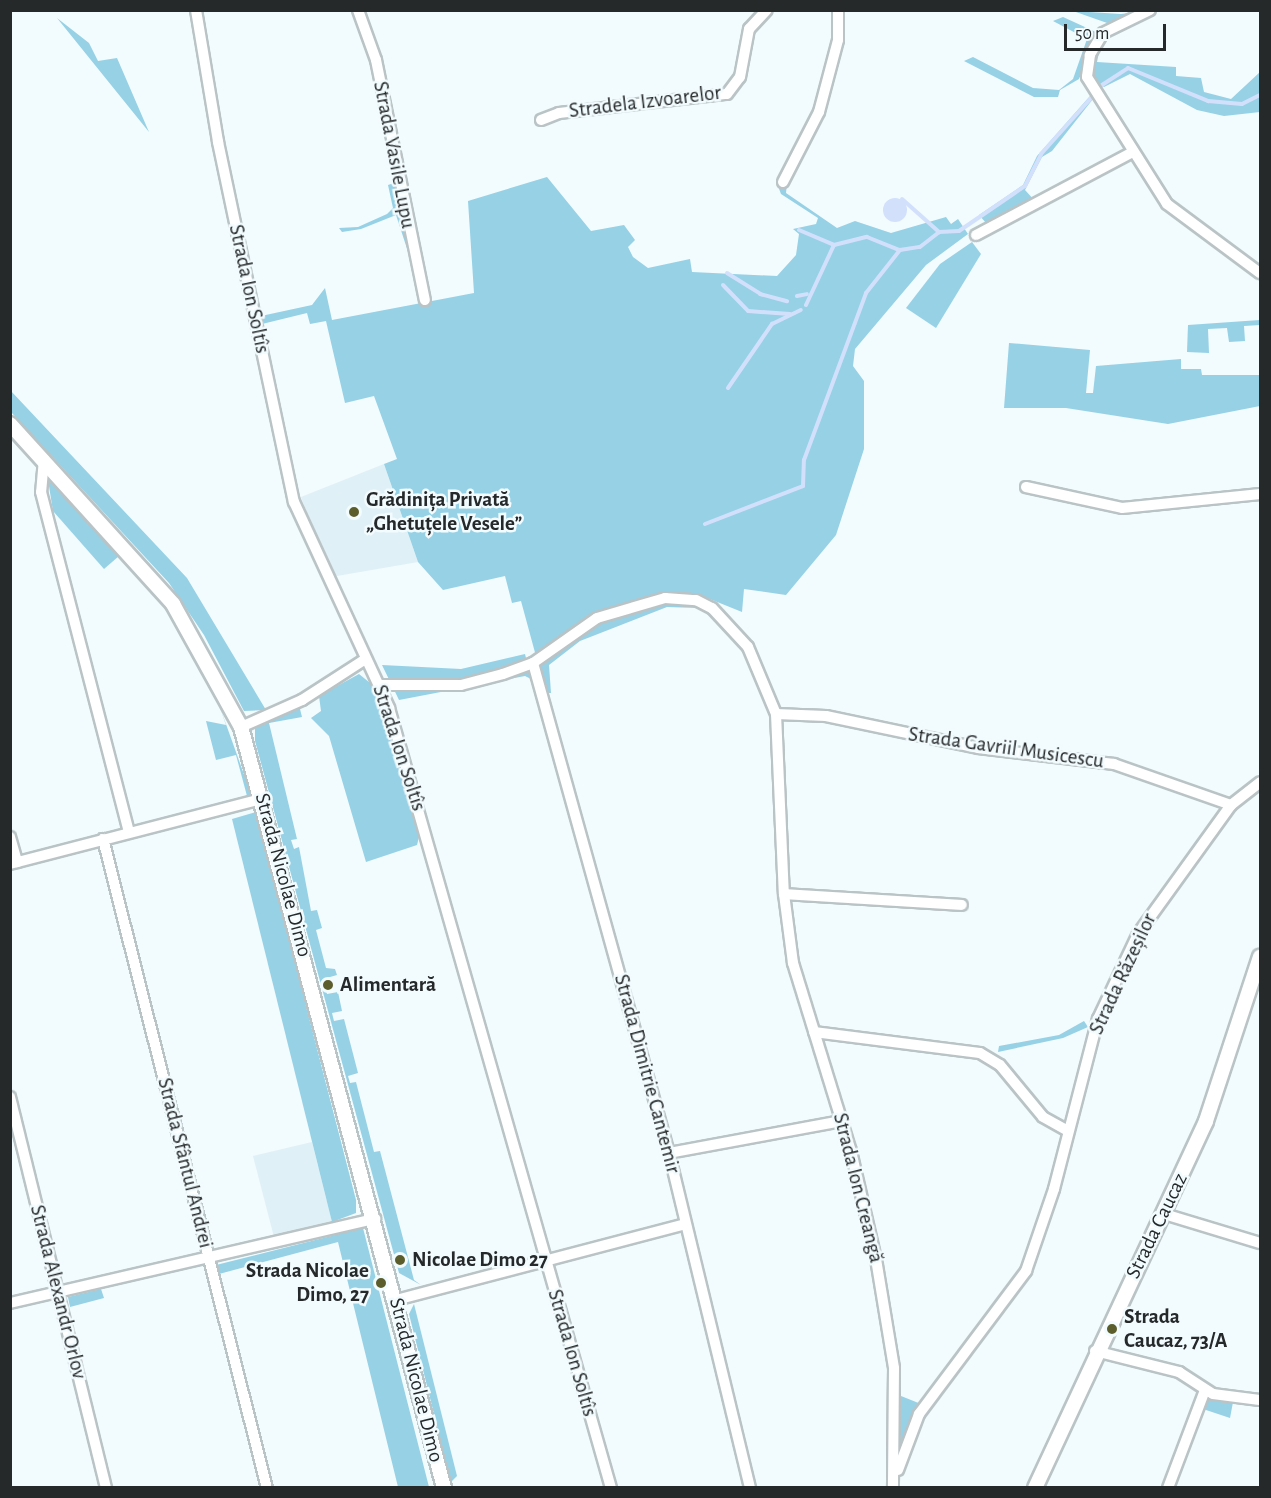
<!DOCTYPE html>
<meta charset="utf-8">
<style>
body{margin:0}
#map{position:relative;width:1271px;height:1498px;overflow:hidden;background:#f2fbfe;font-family:"Alegreya Sans",sans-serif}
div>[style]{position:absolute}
.built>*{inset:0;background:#dff0f6}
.green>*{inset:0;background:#96d1e5}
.water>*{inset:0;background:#d2e0fc}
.round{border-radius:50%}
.stream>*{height:4px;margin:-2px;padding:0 2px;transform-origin:2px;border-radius:2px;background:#d2e0fc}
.roads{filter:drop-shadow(2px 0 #bac3c5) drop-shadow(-2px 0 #bac3c5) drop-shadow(0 2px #bac3c5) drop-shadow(0 -2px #bac3c5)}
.minor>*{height:10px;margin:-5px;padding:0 5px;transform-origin:5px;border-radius:5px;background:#fff}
.tertiary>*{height:14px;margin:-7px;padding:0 7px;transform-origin:7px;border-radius:7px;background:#fff}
.dots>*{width:16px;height:16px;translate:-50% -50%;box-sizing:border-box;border:3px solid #f2fbfe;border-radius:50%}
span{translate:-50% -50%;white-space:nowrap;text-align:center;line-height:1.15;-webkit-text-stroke:5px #f2fbfe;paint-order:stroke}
.street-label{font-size:21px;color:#25292a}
.poi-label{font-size:21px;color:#25292a;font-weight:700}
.left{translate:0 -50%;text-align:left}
.right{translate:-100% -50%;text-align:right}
.frame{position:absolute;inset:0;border:12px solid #25292a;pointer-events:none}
.scale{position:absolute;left:1064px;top:24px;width:102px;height:27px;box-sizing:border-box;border:3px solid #25292a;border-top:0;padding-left:8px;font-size:18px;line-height:21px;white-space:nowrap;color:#25292a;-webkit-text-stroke:4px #f2fbfe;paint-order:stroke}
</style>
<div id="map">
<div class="built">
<i style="clip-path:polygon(384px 464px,418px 562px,331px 577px,301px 497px)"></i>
<i style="clip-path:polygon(312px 1142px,332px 1222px,274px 1237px,253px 1156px)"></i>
</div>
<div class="green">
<i style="clip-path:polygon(1073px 11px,1121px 14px,1147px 11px,1110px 24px)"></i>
<i style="clip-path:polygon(1063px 17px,1098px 33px,1079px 79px,1060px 90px,1058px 97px,1034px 97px,964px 61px,973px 57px,1033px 88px,1059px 90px,1073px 79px,1087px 39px,1053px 21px)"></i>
<i style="clip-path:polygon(57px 18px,89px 43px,98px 61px,117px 58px,149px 132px)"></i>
<i style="clip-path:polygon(1101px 43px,1097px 62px,1176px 67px,1176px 76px,1201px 78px,1204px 92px,1231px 99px,1260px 72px,1260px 112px,1224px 116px,1197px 110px,1130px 74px,1104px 87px,1090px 75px)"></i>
<i style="clip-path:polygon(1090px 96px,1093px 99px,1052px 151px,1042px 157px,1025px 190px,1035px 201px,987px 224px,979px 215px,1023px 185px,1037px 156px)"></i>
<i style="clip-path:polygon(547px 177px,591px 231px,624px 225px,635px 240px,628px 247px,633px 257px,648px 268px,690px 259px,692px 272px,777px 276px,796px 255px,799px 234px,793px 229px,816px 224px,818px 218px,781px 194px,778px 186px,787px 183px,786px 193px,837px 228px,855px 221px,891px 233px,946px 217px,951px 224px,958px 219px,968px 234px,926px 265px,855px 349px,853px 366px,864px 381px,864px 449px,836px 535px,786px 595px,744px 589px,742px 612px,695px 593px,698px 608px,667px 607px,580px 641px,549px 665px,551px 693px,546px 693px,521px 601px,512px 603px,505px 576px,443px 590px,418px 562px,384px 464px,397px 459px,374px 396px,345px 403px,326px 321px,310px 324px,307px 313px,262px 324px,261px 316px,312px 305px,325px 288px,332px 320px,474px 293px,468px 201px)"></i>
<i style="clip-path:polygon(394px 183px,414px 270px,396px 215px,361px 229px,342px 232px,339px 228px,358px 227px,387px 214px,393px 208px,388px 185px)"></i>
<i style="clip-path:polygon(972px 242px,981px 254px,936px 328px,906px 308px,940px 264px)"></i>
<i style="clip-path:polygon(1260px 320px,1260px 325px,1244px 326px,1245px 341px,1229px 342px,1227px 328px,1208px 329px,1209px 353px,1187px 352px,1188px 325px)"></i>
<i style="clip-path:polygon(1009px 343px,1090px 350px,1086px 393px,1093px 393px,1096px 366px,1181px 359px,1181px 369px,1201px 369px,1202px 375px,1260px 375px,1260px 406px,1168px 424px,1066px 408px,1004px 408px)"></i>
<i style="clip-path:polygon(10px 390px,187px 578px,266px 710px,244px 711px,204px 635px,169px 583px,11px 412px)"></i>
<i style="clip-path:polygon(48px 480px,119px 556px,104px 569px,53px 511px)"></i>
<i style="clip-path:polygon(525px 654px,531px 679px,525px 676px,399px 700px,382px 665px,461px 669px)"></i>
<i style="clip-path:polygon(359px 674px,375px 687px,384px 708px,419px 837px,417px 845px,366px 862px,329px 736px,311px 718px,321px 711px,319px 696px)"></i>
<i style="clip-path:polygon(217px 699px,251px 794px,247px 796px,236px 755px,216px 760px,206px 721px,226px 725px)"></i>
<i style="clip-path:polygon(299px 705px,302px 717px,269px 723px,297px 839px,291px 840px,294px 849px,299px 847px,311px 911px,317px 910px,322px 928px,316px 930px,326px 968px,335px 969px,337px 975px,323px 979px,327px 994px,338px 992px,342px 1011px,332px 1013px,334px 1021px,344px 1019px,358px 1073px,348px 1076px,350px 1083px,356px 1082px,374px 1152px,380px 1151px,414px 1280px,421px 1285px,399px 1273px,255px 741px,255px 727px)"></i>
<i style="clip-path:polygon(256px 812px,356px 1200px,356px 1213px,332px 1222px,232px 819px)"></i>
<i style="clip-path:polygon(1084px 1021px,1088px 1027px,1063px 1038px,998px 1052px,999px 1046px,1059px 1035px)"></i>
<i style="clip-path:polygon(363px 1228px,429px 1487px,398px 1487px,338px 1242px,219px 1274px,216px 1265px)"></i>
<i style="clip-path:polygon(101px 1289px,104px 1298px,70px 1307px,68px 1297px)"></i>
<i style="clip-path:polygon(414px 1304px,457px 1476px,451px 1482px,409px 1314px)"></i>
<i style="clip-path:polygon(901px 1396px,921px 1404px,897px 1460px,899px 1405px)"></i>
<i style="clip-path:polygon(1206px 1399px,1233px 1402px,1230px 1418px,1203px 1409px)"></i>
</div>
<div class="water">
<i class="round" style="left:883px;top:198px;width:24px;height:24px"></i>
</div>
<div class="stream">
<i style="left:1102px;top:85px;width:31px;rotate:-33deg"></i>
<i style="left:1128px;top:68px;width:87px;rotate:22.4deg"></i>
<i style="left:1208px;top:101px;width:34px;rotate:5deg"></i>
<i style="left:1242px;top:104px;width:20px;rotate:-27deg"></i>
<i style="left:902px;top:199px;width:50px;rotate:41.7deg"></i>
<i style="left:799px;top:230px;width:38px;rotate:23deg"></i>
<i style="left:727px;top:273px;width:39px;rotate:32deg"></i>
<i style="left:760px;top:294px;width:28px;rotate:15deg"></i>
<i style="left:723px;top:285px;width:36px;rotate:46deg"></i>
<i style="left:748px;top:311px;width:42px;rotate:4.1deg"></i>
<i style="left:797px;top:296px;width:10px;rotate:-11deg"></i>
<i style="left:806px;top:305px;width:66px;rotate:-65deg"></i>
<i style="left:834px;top:245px;width:34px;rotate:-14deg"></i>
<i style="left:867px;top:237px;width:35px;rotate:22deg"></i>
<i style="left:728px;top:388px;width:78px;rotate:-55.5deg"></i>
<i style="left:772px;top:324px;width:32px;rotate:-26deg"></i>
<i style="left:705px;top:524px;width:105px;rotate:-21.2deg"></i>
<i style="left:803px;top:486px;width:26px;rotate:-88deg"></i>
<i style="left:804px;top:460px;width:178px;rotate:-69.6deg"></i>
<i style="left:866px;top:293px;width:55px;rotate:-51.7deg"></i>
<i style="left:900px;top:250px;width:20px;rotate:-9deg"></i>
<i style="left:920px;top:247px;width:24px;rotate:-38deg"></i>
<i style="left:939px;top:232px;width:20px;rotate:-3deg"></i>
<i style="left:959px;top:231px;width:80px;rotate:-34.3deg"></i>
<i style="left:1025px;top:186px;width:36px;rotate:-63deg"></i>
<i style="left:1041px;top:154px;width:76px;rotate:-48.2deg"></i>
</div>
<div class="roads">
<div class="minor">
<i style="left:196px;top:10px;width:134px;rotate:80.5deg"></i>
<i style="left:218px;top:142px;width:368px;rotate:78.1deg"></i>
<i style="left:294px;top:502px;width:227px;rotate:65.2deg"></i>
<i style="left:389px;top:708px;width:811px;rotate:74.11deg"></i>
<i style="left:358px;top:10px;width:53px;rotate:70.2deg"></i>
<i style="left:376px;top:60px;width:245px;rotate:78.5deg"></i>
<i style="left:1150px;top:10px;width:52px;rotate:153.9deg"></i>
<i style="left:1103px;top:33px;width:26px;rotate:121deg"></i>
<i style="left:1090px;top:55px;width:22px;rotate:98deg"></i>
<i style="left:1087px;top:77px;width:150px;rotate:57.8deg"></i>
<i style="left:1167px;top:204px;width:116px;rotate:36.6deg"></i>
<i style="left:541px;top:120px;width:19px;rotate:-21deg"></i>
<i style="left:559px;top:113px;width:169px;rotate:-6.5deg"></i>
<i style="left:727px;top:94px;width:21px;rotate:-53deg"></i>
<i style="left:740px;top:77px;width:49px;rotate:-79.4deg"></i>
<i style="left:749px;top:29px;width:26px;rotate:-47deg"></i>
<i style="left:783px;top:182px;width:79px;rotate:-62.8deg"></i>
<i style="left:819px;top:112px;width:74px;rotate:-75.2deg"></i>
<i style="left:838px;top:40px;width:30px;rotate:-90deg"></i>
<i style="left:976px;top:235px;width:178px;rotate:-27.9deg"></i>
<i style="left:44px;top:459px;width:33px;rotate:95deg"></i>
<i style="left:41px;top:492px;width:351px;rotate:75.5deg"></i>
<i style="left:1026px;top:487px;width:98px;rotate:12.3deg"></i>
<i style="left:1122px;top:508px;width:139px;rotate:-5.8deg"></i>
<i style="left:533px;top:663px;width:509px;rotate:74.49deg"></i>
<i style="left:669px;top:1153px;width:345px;rotate:76.4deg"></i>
<i style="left:381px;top:685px;width:80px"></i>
<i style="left:461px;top:685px;width:43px;rotate:-14.7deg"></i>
<i style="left:503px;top:674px;width:32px;rotate:-20deg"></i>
<i style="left:533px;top:663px;width:78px;rotate:-35.1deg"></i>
<i style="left:597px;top:618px;width:71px;rotate:-16.4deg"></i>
<i style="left:665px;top:598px;width:31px;rotate:4deg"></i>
<i style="left:696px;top:600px;width:18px;rotate:27deg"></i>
<i style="left:712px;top:608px;width:53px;rotate:47.3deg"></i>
<i style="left:748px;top:647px;width:73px;rotate:67.3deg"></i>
<i style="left:776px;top:714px;width:180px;rotate:87.5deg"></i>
<i style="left:784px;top:894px;width:70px;rotate:82.6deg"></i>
<i style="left:793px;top:963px;width:197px;rotate:72.9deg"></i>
<i style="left:851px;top:1151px;width:111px;rotate:77deg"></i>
<i style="left:876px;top:1259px;width:110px;rotate:80.6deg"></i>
<i style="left:894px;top:1368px;width:120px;rotate:90.5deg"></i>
<i style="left:776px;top:714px;width:50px;rotate:2.3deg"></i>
<i style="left:826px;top:716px;width:155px;rotate:11.9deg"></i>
<i style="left:978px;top:748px;width:137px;rotate:6.7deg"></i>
<i style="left:1114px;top:764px;width:124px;rotate:19.3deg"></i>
<i style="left:241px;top:727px;width:67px;rotate:-23.9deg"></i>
<i style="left:302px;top:700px;width:74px;rotate:-32.8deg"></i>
<i style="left:10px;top:837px;width:26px;rotate:74deg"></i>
<i style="left:103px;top:839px;width:669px;rotate:75.82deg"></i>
<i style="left:10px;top:864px;width:260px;rotate:-14.5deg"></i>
<i style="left:784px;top:894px;width:178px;rotate:3.5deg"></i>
<i style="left:814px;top:1032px;width:167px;rotate:7.2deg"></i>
<i style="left:980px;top:1053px;width:23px;rotate:31deg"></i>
<i style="left:1000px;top:1065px;width:67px;rotate:50.4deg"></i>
<i style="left:1043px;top:1117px;width:29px;rotate:29deg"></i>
<i style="left:10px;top:1097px;width:403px;rotate:76.2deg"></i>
<i style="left:669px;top:1153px;width:176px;rotate:-10.5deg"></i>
<i style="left:1164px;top:1214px;width:100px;rotate:16.8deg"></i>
<i style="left:396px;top:1300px;width:299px;rotate:-14.7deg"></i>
<i style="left:10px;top:1303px;width:375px;rotate:-13deg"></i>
<i style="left:1095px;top:1351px;width:87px;rotate:14deg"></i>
<i style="left:1179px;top:1372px;width:40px;rotate:32.9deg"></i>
<i style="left:1213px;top:1394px;width:47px;rotate:7.3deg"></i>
<i style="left:898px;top:1470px;width:60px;rotate:-69.4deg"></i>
<i style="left:919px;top:1414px;width:179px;rotate:-53.2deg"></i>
<i style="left:1026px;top:1271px;width:87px;rotate:-71.1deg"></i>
<i style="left:1054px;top:1189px;width:176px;rotate:-75.5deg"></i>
<i style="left:1098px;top:1019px;width:94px;rotate:-64.8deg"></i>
<i style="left:1138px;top:934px;width:159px;rotate:-54.2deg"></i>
<i style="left:1231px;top:805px;width:37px;rotate:-38deg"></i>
<i style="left:1168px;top:1488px;width:105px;rotate:-69.3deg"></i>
</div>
<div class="tertiary">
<i style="left:10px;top:424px;width:243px;rotate:47.8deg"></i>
<i style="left:173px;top:604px;width:141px;rotate:61.1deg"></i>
<i style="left:241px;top:727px;width:788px;rotate:75.06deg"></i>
<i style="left:1035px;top:1488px;width:405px;rotate:-65deg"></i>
<i style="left:1206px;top:1121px;width:173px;rotate:-71.8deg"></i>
</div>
</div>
<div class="dots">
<i style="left:354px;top:512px;background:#5b5e2c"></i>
<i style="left:328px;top:985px;background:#5b5e2c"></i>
<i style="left:400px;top:1260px;background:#5b5e2c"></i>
<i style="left:381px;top:1283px;background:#5b5e2c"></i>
<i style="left:1112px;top:1329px;background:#5b5e2c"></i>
</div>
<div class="street-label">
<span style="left:645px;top:102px;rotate:-7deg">Stradela Izvoarelor</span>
<span style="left:394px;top:155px;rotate:79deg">Strada Vasile Lupu</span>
<span style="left:249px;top:289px;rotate:78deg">Strada Ion Soltîs</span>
<span style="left:399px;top:748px;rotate:72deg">Strada Ion Soltîs</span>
<span style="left:1006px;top:748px;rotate:8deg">Strada Gavriil Musicescu</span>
<span style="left:283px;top:875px;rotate:75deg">Strada Nicolae Dimo</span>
<span style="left:1123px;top:974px;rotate:-65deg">Strada Răzeșilor</span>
<span style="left:647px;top:1074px;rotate:75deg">Strada Dimitrie Cantemir</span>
<span style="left:185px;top:1163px;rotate:76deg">Strada Sfântul Andrei</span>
<span style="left:858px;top:1188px;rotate:76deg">Strada Ion Creangă</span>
<span style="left:1157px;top:1226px;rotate:-64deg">Strada Caucaz</span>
<span style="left:58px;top:1292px;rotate:76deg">Strada Alexandr Orlov</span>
<span style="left:572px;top:1353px;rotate:74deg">Strada Ion Soltîs</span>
<span style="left:416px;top:1380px;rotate:76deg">Strada Nicolae Dimo</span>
</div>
<div class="poi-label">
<span class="left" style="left:366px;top:512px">Grădinița Privată<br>„Ghetuțele Vesele”</span>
<span class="left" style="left:340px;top:985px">Alimentară</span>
<span class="left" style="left:412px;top:1260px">Nicolae Dimo 27</span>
<span class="right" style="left:369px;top:1283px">Strada Nicolae<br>Dimo, 27</span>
<span class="left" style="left:1124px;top:1329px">Strada<br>Caucaz, 73/A</span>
</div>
<div class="frame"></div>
<div class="scale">50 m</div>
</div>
